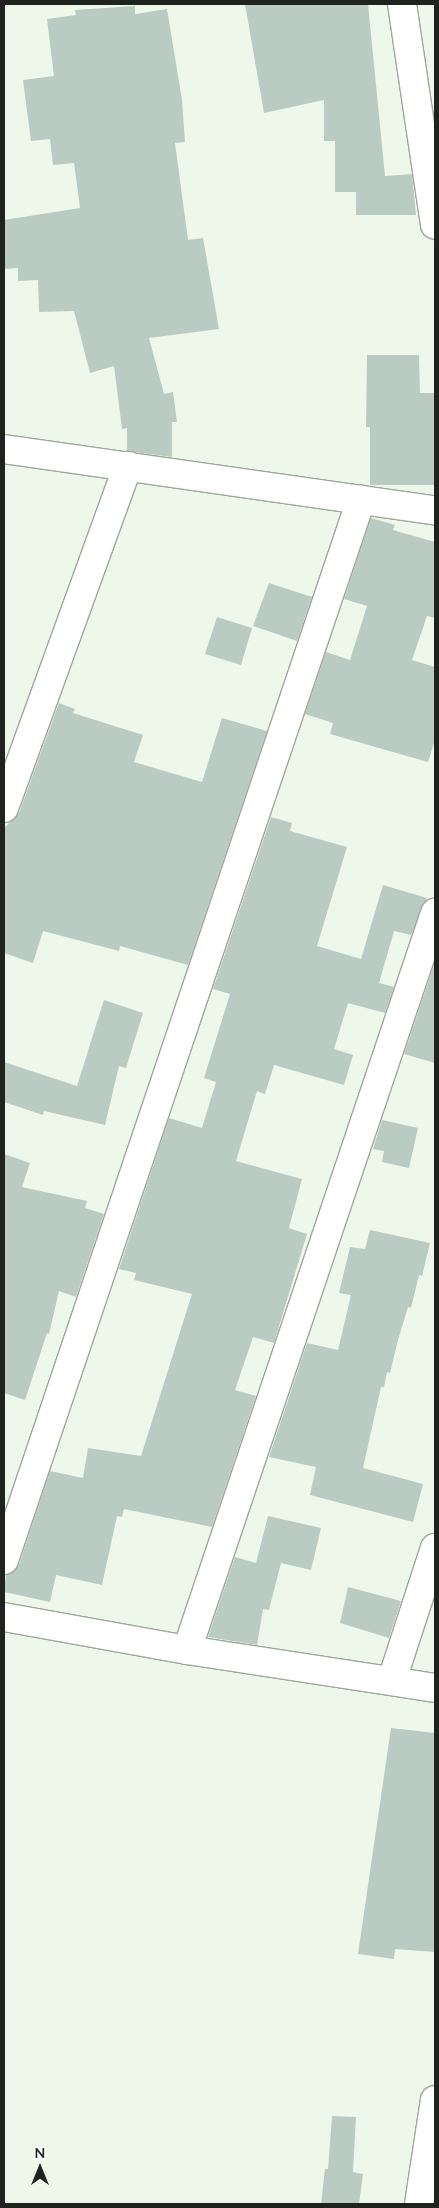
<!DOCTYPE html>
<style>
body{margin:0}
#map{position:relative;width:439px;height:2208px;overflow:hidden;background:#edf8eb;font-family:Lato,sans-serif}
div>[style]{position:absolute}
.building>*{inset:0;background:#bacbc4}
.roads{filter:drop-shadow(1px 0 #9da79b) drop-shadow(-1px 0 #9da79b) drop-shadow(0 1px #9da79b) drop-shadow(0 -1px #9da79b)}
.minor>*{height:28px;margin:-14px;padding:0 14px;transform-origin:14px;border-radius:14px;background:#fff}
span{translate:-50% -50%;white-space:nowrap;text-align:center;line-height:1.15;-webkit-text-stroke:4px #fff;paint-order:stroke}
.frame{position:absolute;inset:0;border:5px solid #1f231e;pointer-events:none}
.north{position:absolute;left:15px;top:2143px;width:50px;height:50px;-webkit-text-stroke:4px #fff;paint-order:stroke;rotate:0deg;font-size:14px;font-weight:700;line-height:20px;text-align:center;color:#1f231e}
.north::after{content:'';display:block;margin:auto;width:18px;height:22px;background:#1f231e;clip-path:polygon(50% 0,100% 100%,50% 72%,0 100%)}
</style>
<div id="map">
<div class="building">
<i style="clip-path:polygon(245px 4px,368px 4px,385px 176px,412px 174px,416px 215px,356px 215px,356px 192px,335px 192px,335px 141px,324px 141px,324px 100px,264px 113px)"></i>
<i style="clip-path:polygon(135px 6px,135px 14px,167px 9px,182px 100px,185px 142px,175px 143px,188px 240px,203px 238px,219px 329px,149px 338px,164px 394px,173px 392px,177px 422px,172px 422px,172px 457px,127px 451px,127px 428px,122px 429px,114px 366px,90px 373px,74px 311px,39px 312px,38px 280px,18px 281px,18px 268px,4px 269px,4px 220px,80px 208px,74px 163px,53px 165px,50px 139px,31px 141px,23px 80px,54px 76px,47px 19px,76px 15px,75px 10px)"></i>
<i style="clip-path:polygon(367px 355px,419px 355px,420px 393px,435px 393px,435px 485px,370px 485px,370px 427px,366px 427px)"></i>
<i style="clip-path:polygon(371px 518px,395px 525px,393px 530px,435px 542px,435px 618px,427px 616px,412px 660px,435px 667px,435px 740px,428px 762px,330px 734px,333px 723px,305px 714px,326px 652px,350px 660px,367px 606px,344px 599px)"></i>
<i style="clip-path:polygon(269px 583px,312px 597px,297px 641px,253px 626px)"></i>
<i style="clip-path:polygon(217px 617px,252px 628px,241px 665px,205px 654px)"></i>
<i style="clip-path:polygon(59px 703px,75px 709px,73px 713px,143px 735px,134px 762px,202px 782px,222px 718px,267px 731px,188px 965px,120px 946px,119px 951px,43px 931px,33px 963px,4px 953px,4px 828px,19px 813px)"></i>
<i style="clip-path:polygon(271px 817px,292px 823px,290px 831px,347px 847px,317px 946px,361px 959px,383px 885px,427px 898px,411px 935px,394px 931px,379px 983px,394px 987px,385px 1013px,348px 1003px,334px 1049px,353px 1055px,344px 1085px,274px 1065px,265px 1094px,257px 1091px,236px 1161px,302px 1179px,289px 1228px,307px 1234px,274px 1343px,253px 1337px,235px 1390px,256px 1396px,212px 1527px,124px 1509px,122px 1517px,117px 1516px,102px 1585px,56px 1575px,50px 1602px,4px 1592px,6px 1575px,19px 1565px,50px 1471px,83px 1478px,88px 1448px,141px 1456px,192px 1294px,134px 1280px,136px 1273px,119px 1269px,169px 1118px,202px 1128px,216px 1082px,204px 1078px,230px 994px,213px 989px)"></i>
<i style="clip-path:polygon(434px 965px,435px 965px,435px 1063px,404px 1054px)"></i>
<i style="clip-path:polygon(104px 1000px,143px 1013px,126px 1068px,119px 1066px,105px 1125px,44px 1111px,43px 1115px,4px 1102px,4px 1062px,77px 1086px)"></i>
<i style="clip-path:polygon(382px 1120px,418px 1128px,409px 1168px,382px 1162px,384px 1151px,373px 1149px)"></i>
<i style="clip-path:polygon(4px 1154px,30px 1163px,22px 1187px,87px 1201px,85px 1208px,104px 1214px,76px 1297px,59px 1291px,49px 1334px,47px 1333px,25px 1400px,4px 1393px)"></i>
<i style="clip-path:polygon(370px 1230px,430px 1243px,422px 1276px,419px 1275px,411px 1308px,408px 1307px,398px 1340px,390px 1373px,387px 1372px,384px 1387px,381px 1387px,363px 1468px,423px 1484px,413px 1522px,310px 1495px,316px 1467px,269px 1457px,307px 1343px,338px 1350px,351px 1295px,339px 1293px,350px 1247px,365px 1249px)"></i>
<i style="clip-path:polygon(268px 1516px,321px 1528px,311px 1570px,281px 1563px,269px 1610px,263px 1609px,257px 1645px,208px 1637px,235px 1557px,256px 1563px)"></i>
<i style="clip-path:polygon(348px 1587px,401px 1601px,389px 1638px,340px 1623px)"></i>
<i style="clip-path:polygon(391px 1728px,435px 1733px,435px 1952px,395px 1949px,394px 1959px,358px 1954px)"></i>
<i style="clip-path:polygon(332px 2116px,356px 2117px,353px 2172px,363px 2174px,359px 2204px,321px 2204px,325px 2169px,328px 2169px)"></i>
</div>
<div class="roads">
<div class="minor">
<i style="left:402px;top:4px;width:223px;rotate:81.5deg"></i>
<i style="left:4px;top:449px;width:435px;rotate:8.1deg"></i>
<i style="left:4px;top:808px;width:364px;rotate:-70.1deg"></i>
<i style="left:4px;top:1560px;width:1119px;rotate:-71.39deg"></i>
<i style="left:4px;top:1617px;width:186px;rotate:10.2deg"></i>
<i style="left:187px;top:1650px;width:251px;rotate:8.7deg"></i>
<i style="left:187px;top:1650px;width:778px;rotate:-71.4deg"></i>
<i style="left:392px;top:1680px;width:139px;rotate:-72deg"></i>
<i style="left:419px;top:2204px;width:105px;rotate:-81.3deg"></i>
</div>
</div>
<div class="frame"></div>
<div class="north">N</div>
</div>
